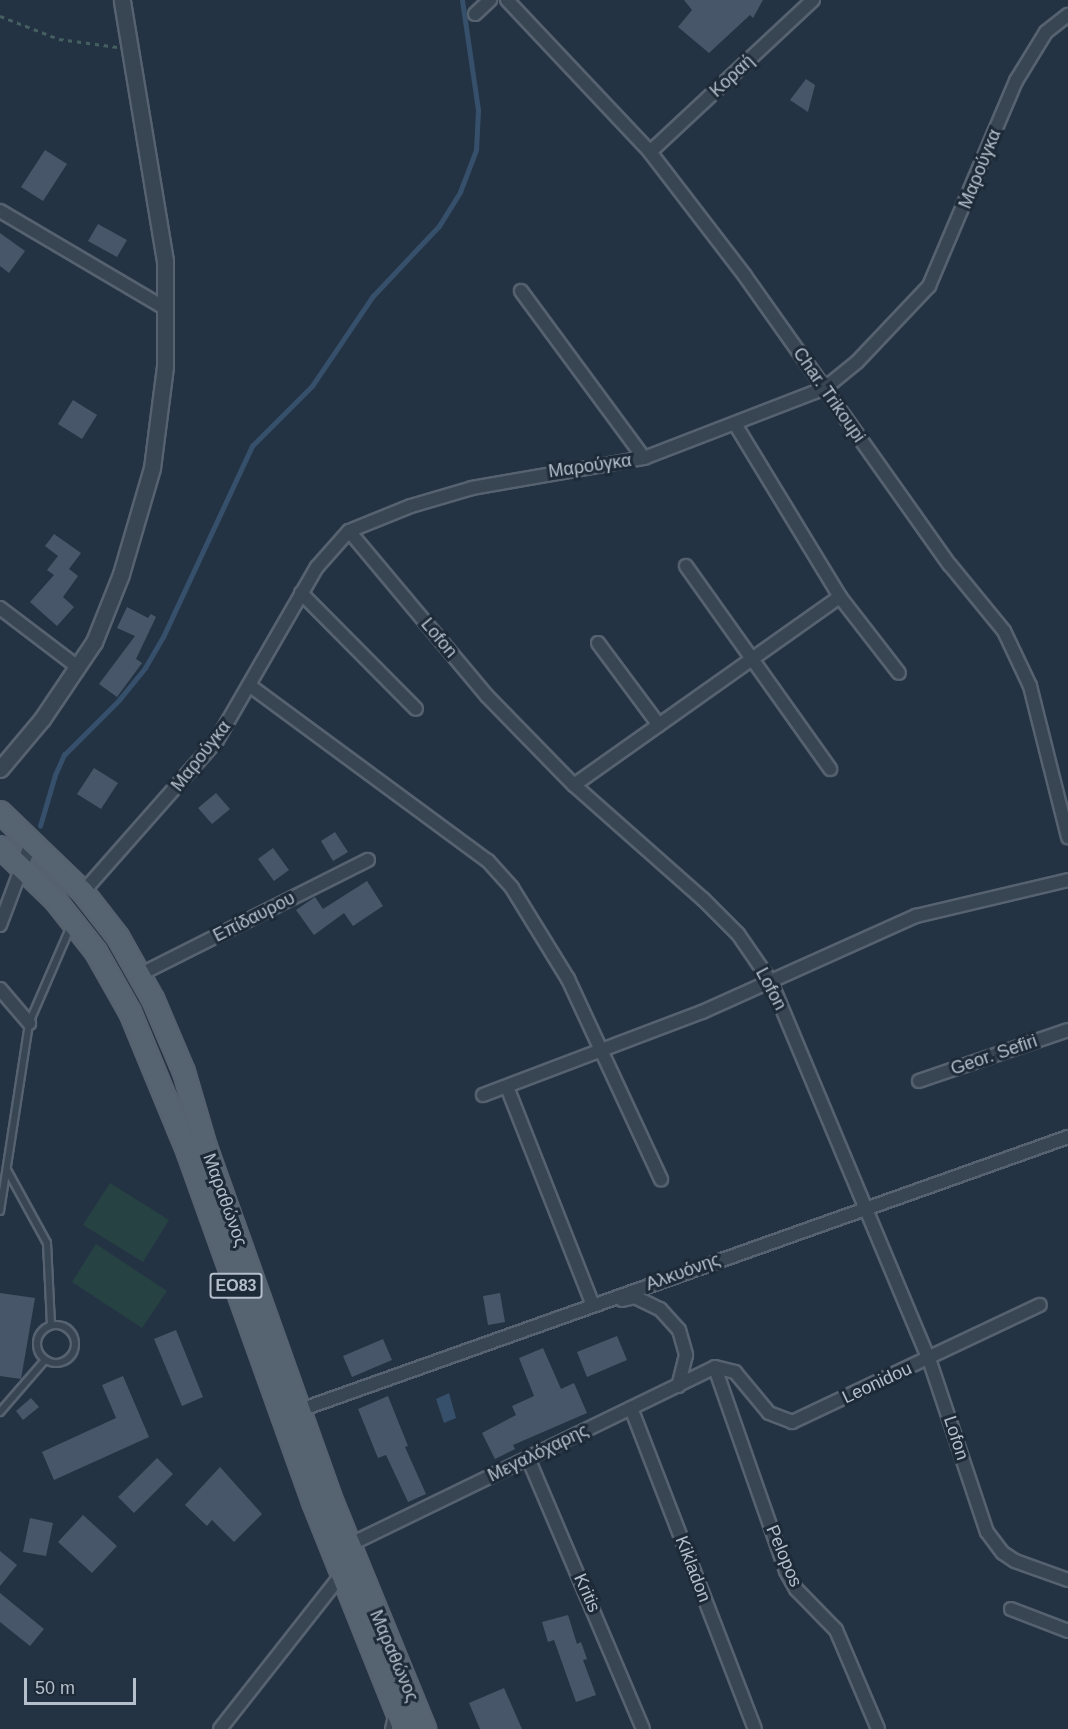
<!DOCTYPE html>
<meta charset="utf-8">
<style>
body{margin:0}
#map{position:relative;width:1068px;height:1729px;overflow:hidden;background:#243343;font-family:Helvetica,sans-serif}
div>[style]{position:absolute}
.green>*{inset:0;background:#264243}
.water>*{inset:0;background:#36506b}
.stream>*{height:4.5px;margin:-2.25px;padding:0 2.25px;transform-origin:2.25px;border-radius:2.25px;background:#36506b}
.building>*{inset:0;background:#475769}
.path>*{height:3px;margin-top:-1.5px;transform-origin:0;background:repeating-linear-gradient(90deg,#445f60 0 4.5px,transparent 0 9px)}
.roads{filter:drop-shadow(2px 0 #56626f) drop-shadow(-2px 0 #56626f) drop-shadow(0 2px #56626f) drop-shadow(0 -2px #56626f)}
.service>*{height:6px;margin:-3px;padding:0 3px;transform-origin:3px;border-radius:3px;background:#384552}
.service>.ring{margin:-3px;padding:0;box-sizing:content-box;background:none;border:6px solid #384552;border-radius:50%}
.minor>*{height:12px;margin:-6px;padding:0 6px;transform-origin:6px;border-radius:6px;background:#384552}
.tertiary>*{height:15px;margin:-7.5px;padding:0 7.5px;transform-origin:7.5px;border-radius:7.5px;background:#384552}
.primary>*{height:20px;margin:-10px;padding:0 10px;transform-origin:10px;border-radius:10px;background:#566472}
span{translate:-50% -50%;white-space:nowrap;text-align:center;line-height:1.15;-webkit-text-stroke:6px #1d2a37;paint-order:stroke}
.shield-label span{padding:2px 4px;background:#1d2a37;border:2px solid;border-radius:4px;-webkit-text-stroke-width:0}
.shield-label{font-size:16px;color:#b5bfcc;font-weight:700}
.street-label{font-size:18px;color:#b5bfcc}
.scale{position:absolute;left:24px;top:1678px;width:112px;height:27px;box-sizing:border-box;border:3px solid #b5bfcc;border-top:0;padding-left:8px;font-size:18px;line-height:21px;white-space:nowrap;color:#b5bfcc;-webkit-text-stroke:4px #1d2a37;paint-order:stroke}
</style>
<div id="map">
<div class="green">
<i style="clip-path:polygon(110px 1183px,169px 1220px,143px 1262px,83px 1225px)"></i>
<i style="clip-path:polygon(96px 1244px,167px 1291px,142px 1328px,72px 1282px)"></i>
</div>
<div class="water">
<i style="clip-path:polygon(449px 1393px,456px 1418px,444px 1423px,436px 1399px)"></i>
</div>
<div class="stream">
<i style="left:40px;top:826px;width:53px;rotate:-73.6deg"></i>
<i style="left:55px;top:775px;width:22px;rotate:-66deg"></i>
<i style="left:64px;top:755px;width:78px;rotate:-45deg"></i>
<i style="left:119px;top:700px;width:41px;rotate:-50.9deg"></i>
<i style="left:145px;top:668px;width:36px;rotate:-60deg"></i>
<i style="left:163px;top:637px;width:211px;rotate:-65deg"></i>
<i style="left:252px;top:446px;width:85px;rotate:-45deg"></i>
<i style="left:312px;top:386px;width:109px;rotate:-55.9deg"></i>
<i style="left:373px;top:296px;width:96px;rotate:-46.7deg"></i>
<i style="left:439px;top:226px;width:40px;rotate:-58deg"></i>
<i style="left:460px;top:192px;width:45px;rotate:-69.1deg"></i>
<i style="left:476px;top:150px;width:40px;rotate:-87.1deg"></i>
<i style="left:478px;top:110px;width:111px;rotate:-98.3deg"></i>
</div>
<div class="building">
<i style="clip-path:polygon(684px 0,763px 0,753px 18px,750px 15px,709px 53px,678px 27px,692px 10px)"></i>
<i style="clip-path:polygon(806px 79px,815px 85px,808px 112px,790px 100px)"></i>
<i style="clip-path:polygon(45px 150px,67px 164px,43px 201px,21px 187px)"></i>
<i style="clip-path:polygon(98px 224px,127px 240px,117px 257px,88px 241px)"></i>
<i style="clip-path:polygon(0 233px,25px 251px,9px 273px,0 266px)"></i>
<i style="clip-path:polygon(73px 400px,97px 415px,82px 439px,58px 424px)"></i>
<i style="clip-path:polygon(54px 534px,81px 553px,69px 569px,78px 576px,63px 597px,74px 607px,57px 626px,30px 602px,54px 575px,47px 570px,58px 556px,45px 546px)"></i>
<i style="clip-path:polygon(127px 607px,148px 618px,151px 614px,156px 617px,136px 659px,142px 663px,117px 697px,99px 684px,135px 636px,117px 628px)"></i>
<i style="clip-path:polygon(94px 768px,118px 783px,101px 809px,77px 794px)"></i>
<i style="clip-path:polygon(216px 793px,230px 809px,212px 824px,198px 808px)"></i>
<i style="clip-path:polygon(335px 832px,348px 852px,333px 861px,321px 841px)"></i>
<i style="clip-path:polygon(273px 848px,289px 870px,274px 881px,258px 859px)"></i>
<i style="clip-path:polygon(367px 881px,383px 906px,353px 926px,344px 913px,314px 935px,296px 910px,315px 897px,323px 909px)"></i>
<i style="clip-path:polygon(0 1293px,35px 1298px,21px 1379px,0 1376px)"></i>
<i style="clip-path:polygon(500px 1293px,505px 1322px,488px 1325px,483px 1296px)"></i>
<i style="clip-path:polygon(176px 1330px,203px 1397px,182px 1406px,154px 1339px)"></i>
<i style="clip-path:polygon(617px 1336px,627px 1360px,587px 1377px,577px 1352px)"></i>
<i style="clip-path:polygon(383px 1339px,392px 1360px,352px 1377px,343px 1356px)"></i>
<i style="clip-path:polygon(543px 1348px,561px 1389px,574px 1383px,587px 1413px,513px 1445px,515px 1449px,495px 1459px,482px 1433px,516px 1415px,512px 1406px,534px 1396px,519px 1358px)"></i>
<i style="clip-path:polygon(123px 1376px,149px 1437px,54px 1480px,42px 1452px,116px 1418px,102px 1385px)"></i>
<i style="clip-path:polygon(388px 1396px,408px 1446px,405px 1447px,426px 1494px,408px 1502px,386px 1455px,378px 1458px,358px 1409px)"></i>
<i style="clip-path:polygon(31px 1398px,39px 1407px,23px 1420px,16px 1411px)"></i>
<i style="clip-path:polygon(157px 1458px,173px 1474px,134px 1513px,118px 1497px)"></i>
<i style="clip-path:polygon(220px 1467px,262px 1514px,234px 1542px,212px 1520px,207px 1526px,185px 1505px)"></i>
<i style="clip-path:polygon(83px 1515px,117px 1546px,92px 1573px,58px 1542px)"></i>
<i style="clip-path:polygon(30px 1518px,53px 1523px,46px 1556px,23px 1552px)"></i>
<i style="clip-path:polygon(0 1551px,17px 1565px,0 1586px)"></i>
<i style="clip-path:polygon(0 1593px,44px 1629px,30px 1646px,0 1622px)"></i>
<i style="clip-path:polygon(568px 1615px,577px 1644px,581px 1642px,587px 1659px,583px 1660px,596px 1695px,576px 1702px,554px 1640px,548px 1642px,542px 1622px)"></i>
<i style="clip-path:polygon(504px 1688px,522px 1729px,480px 1729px,469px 1703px)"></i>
</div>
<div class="path">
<i style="left:0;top:16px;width:63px;rotate:21.3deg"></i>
<i style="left:59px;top:39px;width:59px;rotate:7.9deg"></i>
</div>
<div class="roads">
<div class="service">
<i style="left:7px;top:1170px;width:83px;rotate:61.3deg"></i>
<i style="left:47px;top:1243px;width:82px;rotate:87.2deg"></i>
<i style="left:0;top:1211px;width:190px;rotate:-81.2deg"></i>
<i style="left:29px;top:1023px;width:106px;rotate:-66.6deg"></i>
<i class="ring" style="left:37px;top:1325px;width:32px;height:32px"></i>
<i style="left:0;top:1412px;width:69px;rotate:-49.1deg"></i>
<i style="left:389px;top:1729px;width:13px;rotate:-77deg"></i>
</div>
<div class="minor">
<i style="left:507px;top:0;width:209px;rotate:46.7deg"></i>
<i style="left:650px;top:152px;width:156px;rotate:52.5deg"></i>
<i style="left:745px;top:276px;width:354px;rotate:54.7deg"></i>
<i style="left:950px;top:565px;width:85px;rotate:50.7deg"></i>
<i style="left:1004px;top:631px;width:61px;rotate:64.7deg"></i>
<i style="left:1030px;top:686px;width:156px;rotate:75.9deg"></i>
<i style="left:475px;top:14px;width:21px;rotate:-43deg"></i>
<i style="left:650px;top:152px;width:223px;rotate:-43deg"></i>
<i style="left:0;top:211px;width:191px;rotate:30.5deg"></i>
<i style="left:521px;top:291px;width:207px;rotate:53.6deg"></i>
<i style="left:735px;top:424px;width:202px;rotate:58.7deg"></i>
<i style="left:840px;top:597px;width:96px;rotate:52.2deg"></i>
<i style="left:349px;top:531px;width:215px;rotate:50.1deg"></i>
<i style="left:487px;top:696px;width:124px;rotate:45.7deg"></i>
<i style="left:574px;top:785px;width:172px;rotate:41.5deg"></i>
<i style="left:703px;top:899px;width:49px;rotate:45deg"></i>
<i style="left:738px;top:934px;width:58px;rotate:55.5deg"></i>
<i style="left:771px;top:982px;width:409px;rotate:67.3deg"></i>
<i style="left:929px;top:1359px;width:182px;rotate:71.5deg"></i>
<i style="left:987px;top:1532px;width:26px;rotate:53deg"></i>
<i style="left:1003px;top:1553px;width:14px;rotate:34deg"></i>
<i style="left:1015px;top:1561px;width:56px;rotate:19.7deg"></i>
<i style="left:686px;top:566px;width:249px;rotate:54.6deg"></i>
<i style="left:301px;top:593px;width:163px;rotate:45.2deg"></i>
<i style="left:0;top:608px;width:99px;rotate:37.2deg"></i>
<i style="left:598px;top:643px;width:102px;rotate:53.4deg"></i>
<i style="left:249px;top:685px;width:297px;rotate:36.4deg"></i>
<i style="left:488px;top:861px;width:36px;rotate:48deg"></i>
<i style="left:512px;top:888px;width:107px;rotate:58.4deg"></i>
<i style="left:568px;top:979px;width:221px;rotate:65.1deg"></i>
<i style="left:574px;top:785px;width:326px;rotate:-35.3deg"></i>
<i style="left:83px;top:892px;width:203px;rotate:-48.6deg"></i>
<i style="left:217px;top:740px;width:200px;rotate:-60deg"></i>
<i style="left:317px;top:567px;width:48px;rotate:-48.4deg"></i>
<i style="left:349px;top:531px;width:67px;rotate:-22deg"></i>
<i style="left:411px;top:506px;width:64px;rotate:-16.4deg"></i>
<i style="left:472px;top:488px;width:175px;rotate:-9.9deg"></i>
<i style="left:644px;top:458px;width:194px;rotate:-21.1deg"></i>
<i style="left:825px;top:388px;width:41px;rotate:-39.1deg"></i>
<i style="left:857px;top:362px;width:105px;rotate:-46.5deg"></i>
<i style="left:929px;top:286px;width:223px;rotate:-67deg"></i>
<i style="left:1016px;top:81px;width:57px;rotate:-58.5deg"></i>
<i style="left:1046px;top:32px;width:28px;rotate:-38deg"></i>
<i style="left:0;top:925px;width:91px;rotate:-69.4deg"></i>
<i style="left:141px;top:974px;width:254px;rotate:-26.7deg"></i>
<i style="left:0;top:989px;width:45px;rotate:49.5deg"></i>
<i style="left:919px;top:1081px;width:157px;rotate:-18.9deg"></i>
<i style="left:507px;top:1087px;width:234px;rotate:68.5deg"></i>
<i style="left:593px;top:1305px;width:6px;rotate:-9deg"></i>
<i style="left:483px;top:1095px;width:234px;rotate:-20.8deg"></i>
<i style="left:702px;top:1012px;width:235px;rotate:-24.2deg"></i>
<i style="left:916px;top:916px;width:156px;rotate:-13.3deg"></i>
<i style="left:622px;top:1300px;width:13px;rotate:-13deg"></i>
<i style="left:635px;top:1297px;width:28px;rotate:26deg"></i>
<i style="left:660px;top:1309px;width:28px;rotate:48deg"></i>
<i style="left:679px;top:1330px;width:26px;rotate:74deg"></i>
<i style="left:686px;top:1355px;width:32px;rotate:104deg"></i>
<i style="left:715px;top:1368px;width:215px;rotate:70.7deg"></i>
<i style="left:786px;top:1571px;width:21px;rotate:61deg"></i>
<i style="left:796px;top:1589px;width:57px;rotate:45.7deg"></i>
<i style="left:836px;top:1630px;width:108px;rotate:67deg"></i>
<i style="left:631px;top:1408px;width:344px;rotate:68.9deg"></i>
<i style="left:300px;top:1410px;width:815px;rotate:-19.57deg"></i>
<i style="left:528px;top:1458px;width:294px;rotate:67deg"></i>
<i style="left:349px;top:1545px;width:407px;rotate:-25.9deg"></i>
<i style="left:715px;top:1367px;width:21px;rotate:14deg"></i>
<i style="left:735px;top:1372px;width:53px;rotate:50.3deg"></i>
<i style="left:769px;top:1413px;width:25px;rotate:21deg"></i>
<i style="left:792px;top:1422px;width:274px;rotate:-25.3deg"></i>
<i style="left:1011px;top:1609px;width:61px;rotate:21.1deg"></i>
<i style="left:220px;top:1729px;width:196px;rotate:-51.8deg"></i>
</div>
<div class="tertiary">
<i style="left:0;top:769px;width:65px;rotate:-50deg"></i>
<i style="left:42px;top:719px;width:93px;rotate:-56deg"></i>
<i style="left:94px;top:642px;width:73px;rotate:-68.3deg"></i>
<i style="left:121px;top:574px;width:110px;rotate:-73.7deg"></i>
<i style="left:152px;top:468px;width:102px;rotate:-82.7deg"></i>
<i style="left:165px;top:367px;width:106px;rotate:-90deg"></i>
<i style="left:165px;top:261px;width:265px;rotate:-99.4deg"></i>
</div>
<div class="primary">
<i style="left:0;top:812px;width:115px;rotate:43.9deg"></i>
<i style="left:83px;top:892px;width:57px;rotate:52.1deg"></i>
<i style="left:118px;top:937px;width:71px;rotate:60.6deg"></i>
<i style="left:153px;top:999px;width:79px;rotate:67deg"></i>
<i style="left:184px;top:1072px;width:78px;rotate:73.7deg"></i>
<i style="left:206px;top:1147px;width:370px;rotate:70.4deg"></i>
<i style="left:330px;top:1496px;width:252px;rotate:67.8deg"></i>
<i style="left:0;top:847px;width:76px;rotate:43.9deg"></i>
<i style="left:55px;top:900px;width:66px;rotate:51.7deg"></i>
<i style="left:96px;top:952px;width:69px;rotate:60.5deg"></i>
<i style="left:130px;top:1012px;width:152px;rotate:67.6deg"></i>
<i style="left:188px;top:1153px;width:371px;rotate:70.3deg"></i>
<i style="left:313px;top:1502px;width:245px;rotate:68.2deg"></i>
</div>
</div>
<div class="shield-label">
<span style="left:236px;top:1286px">ΕΟ83</span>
</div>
<div class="street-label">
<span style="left:732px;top:76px;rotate:-43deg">Κοραή</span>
<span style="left:980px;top:169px;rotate:-68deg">Μαρούγκα</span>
<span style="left:829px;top:395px;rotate:55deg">Char. Trikoupi</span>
<span style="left:590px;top:466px;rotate:-8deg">Μαρούγκα</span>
<span style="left:439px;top:638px;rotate:50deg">Lofon</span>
<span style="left:201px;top:756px;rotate:-52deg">Μαρούγκα</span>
<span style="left:254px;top:917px;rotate:-27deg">Επίδαυρου</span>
<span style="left:771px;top:989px;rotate:62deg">Lofon</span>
<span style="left:994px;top:1055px;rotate:-19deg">Geor. Sefiri</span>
<span style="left:225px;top:1200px;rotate:70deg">Μαραθώνος</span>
<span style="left:683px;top:1272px;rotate:-20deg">Αλκυόνης</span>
<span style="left:877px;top:1383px;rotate:-25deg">Leonidou</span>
<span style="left:956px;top:1438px;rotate:72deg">Lofon</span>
<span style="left:538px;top:1453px;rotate:-26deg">Μεγαλόχαρης</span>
<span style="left:784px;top:1556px;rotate:67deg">Pelopos</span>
<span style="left:693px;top:1569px;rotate:69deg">Kikladon</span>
<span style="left:587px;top:1593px;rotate:66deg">Kritis</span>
<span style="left:394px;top:1656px;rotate:67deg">Μαραθώνος</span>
</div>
<div class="scale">50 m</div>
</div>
